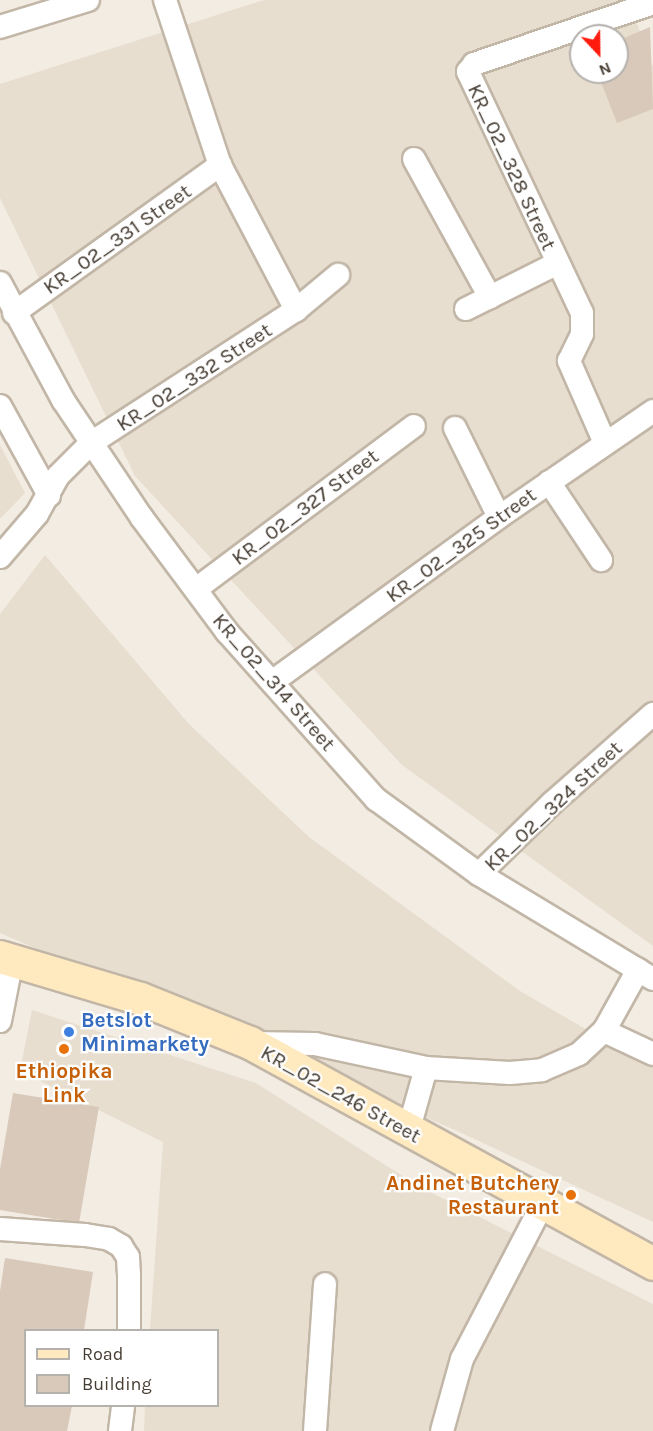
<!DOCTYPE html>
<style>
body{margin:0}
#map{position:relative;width:653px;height:1431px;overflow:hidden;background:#f3ece2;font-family:Karla,sans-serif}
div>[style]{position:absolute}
.residential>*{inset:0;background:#e7ded0}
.building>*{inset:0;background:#d9c9ba}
.roads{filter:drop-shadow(2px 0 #c2b6a7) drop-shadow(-2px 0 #c2b6a7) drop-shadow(0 2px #c2b6a7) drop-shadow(0 -2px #c2b6a7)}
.street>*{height:22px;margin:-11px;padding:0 11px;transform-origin:11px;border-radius:11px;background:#fff}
.secondary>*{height:32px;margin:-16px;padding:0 16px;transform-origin:16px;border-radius:16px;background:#ffeac0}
.dots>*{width:16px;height:16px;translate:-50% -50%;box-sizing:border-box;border:3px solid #fff;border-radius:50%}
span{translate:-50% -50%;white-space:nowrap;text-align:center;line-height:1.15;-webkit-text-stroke:4.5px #fff;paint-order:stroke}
.street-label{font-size:21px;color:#453c32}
.shop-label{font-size:21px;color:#366cbe;font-weight:700}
.left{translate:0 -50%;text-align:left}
.food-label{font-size:21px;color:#c56008;font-weight:700}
.right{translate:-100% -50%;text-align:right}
.legend{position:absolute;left:24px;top:1329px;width:195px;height:78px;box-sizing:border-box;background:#fff;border:2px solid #b5b1ad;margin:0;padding:8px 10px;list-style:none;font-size:18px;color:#453c32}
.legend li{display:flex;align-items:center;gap:12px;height:30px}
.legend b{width:30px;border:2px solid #b5b1ad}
.north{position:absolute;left:569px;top:24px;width:60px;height:60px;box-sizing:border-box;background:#fff;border:2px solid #b5b1ad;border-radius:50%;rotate:158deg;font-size:16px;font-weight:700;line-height:24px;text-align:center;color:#453c32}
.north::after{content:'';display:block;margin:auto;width:21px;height:27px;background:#ff1b0d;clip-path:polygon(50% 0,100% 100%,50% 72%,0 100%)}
</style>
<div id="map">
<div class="residential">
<i style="clip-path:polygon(evenodd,264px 0,651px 0,632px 10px,653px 67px,653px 946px,402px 765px,135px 476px,0 198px,0 84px,264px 0,581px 36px,617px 36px,617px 72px,581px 72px,581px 36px)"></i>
<i style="clip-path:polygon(0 445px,25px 493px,0 519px)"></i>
<i style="clip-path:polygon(45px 555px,189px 724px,309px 837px,520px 991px,653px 1068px,653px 1222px,455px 1130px,0 933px,0 614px)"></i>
<i style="clip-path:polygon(32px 1010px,256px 1083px,420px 1187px,653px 1304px,653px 1431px,144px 1431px,145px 1406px,218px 1406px,218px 1330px,150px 1330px,163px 1142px,20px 1071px)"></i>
</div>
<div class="building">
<i style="clip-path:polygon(650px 27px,653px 109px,617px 123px,597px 72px,617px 72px,617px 41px)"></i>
<i style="clip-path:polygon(13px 1093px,99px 1107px,79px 1223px,0 1210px,0 1169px)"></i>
<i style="clip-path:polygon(5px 1258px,93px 1272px,84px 1330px,26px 1330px,26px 1406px,72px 1406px,67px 1431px,0 1431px,0 1291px)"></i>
</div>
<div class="roads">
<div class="street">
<i style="left:165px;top:0;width:174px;rotate:71.6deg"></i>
<i style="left:220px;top:165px;width:164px;rotate:62.3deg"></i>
<i style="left:0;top:27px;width:92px;rotate:-17.1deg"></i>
<i style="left:414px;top:159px;width:158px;rotate:61.2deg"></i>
<i style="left:0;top:283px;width:133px;rotate:61.7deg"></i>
<i style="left:63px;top:400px;width:142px;rotate:56.2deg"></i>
<i style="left:142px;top:518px;width:142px;rotate:53.3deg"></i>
<i style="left:227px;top:632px;width:224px;rotate:48.3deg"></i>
<i style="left:376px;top:799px;width:127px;rotate:36.1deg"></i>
<i style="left:479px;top:874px;width:203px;rotate:31.1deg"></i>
<i style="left:466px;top:309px;width:103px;rotate:-26.6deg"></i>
<i style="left:14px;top:313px;width:254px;rotate:-35.7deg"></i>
<i style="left:0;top:406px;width:102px;rotate:61.2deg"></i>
<i style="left:455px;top:428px;width:99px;rotate:63.7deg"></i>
<i style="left:605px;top:443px;width:90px;rotate:-113.7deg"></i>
<i style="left:569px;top:361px;width:30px;rotate:-64deg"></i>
<i style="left:582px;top:334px;width:21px;rotate:-90deg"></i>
<i style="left:582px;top:313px;width:267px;rotate:-115.3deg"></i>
<i style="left:468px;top:72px;width:10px;rotate:-53deg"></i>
<i style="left:474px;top:64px;width:189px;rotate:-18.8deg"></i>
<i style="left:549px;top:482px;width:94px;rotate:56.3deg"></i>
<i style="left:0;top:557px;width:57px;rotate:-49.3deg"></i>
<i style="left:37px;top:514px;width:43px;rotate:-61.1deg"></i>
<i style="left:58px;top:476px;width:47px;rotate:-45deg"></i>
<i style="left:91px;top:443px;width:244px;rotate:-33deg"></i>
<i style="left:296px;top:310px;width:55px;rotate:-39.8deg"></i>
<i style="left:196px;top:589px;width:272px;rotate:-36.8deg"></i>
<i style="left:272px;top:682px;width:281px;rotate:-36deg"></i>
<i style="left:499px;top:517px;width:187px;rotate:-34.5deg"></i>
<i style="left:479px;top:874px;width:102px;rotate:-44.2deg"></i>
<i style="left:552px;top:803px;width:135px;rotate:-41.4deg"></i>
<i style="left:0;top:1021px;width:62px;rotate:-78.9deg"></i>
<i style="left:604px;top:1031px;width:54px;rotate:25.1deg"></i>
<i style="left:250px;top:1043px;width:65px;rotate:0.9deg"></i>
<i style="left:315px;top:1044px;width:114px;rotate:12.2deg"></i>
<i style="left:426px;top:1068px;width:84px;rotate:3.4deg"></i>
<i style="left:510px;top:1073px;width:32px;rotate:-5deg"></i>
<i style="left:542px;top:1070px;width:40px;rotate:-23.4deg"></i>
<i style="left:579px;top:1054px;width:34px;rotate:-43deg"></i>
<i style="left:604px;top:1031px;width:70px;rotate:-60.9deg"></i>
<i style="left:408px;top:1132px;width:66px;rotate:-74.3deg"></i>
<i style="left:0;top:1229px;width:85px;rotate:4deg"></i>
<i style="left:85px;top:1235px;width:24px;rotate:9deg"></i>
<i style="left:109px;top:1239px;width:14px;rotate:30deg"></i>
<i style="left:121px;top:1246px;width:13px;rotate:58deg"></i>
<i style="left:128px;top:1257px;width:17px;rotate:87deg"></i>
<i style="left:129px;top:1274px;width:56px;rotate:90deg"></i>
<i style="left:120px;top:1431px;width:25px;rotate:-83deg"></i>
<i style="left:315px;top:1431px;width:147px;rotate:-86.1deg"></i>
<i style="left:442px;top:1431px;width:75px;rotate:-74.5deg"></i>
<i style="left:462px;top:1359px;width:174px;rotate:-62.5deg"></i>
</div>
<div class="secondary">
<i style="left:0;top:957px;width:147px;rotate:16.6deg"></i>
<i style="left:141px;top:999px;width:118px;rotate:22deg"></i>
<i style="left:250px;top:1043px;width:460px;rotate:28.7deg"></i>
</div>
</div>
<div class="dots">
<i style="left:69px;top:1032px;background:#3f7fe0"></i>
<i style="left:64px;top:1049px;background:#e8710a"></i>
<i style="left:571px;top:1195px;background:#e8710a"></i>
</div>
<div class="street-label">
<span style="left:512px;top:167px;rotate:65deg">KR_02_328 Street</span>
<span style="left:117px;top:239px;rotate:-35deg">KR_02_331 Street</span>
<span style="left:194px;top:377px;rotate:-33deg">KR_02_332 Street</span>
<span style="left:305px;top:507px;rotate:-37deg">KR_02_327 Street</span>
<span style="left:461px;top:545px;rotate:-36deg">KR_02_325 Street</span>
<span style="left:274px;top:682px;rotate:49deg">KR_02_314 Street</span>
<span style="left:553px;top:806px;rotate:-43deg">KR_02_324 Street</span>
<span style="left:341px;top:1094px;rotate:29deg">KR_02_246 Street</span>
</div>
<div class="shop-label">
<span class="left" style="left:81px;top:1032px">Betslot<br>Minimarkety</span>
</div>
<div class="food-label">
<span style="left:64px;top:1083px">Ethiopika<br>Link</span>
<span class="right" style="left:559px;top:1195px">Andinet Butchery<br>Restaurant</span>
</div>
<ul class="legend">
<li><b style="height:8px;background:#ffeac0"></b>Road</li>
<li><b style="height:16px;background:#d9c9ba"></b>Building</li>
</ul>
<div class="north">N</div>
</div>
